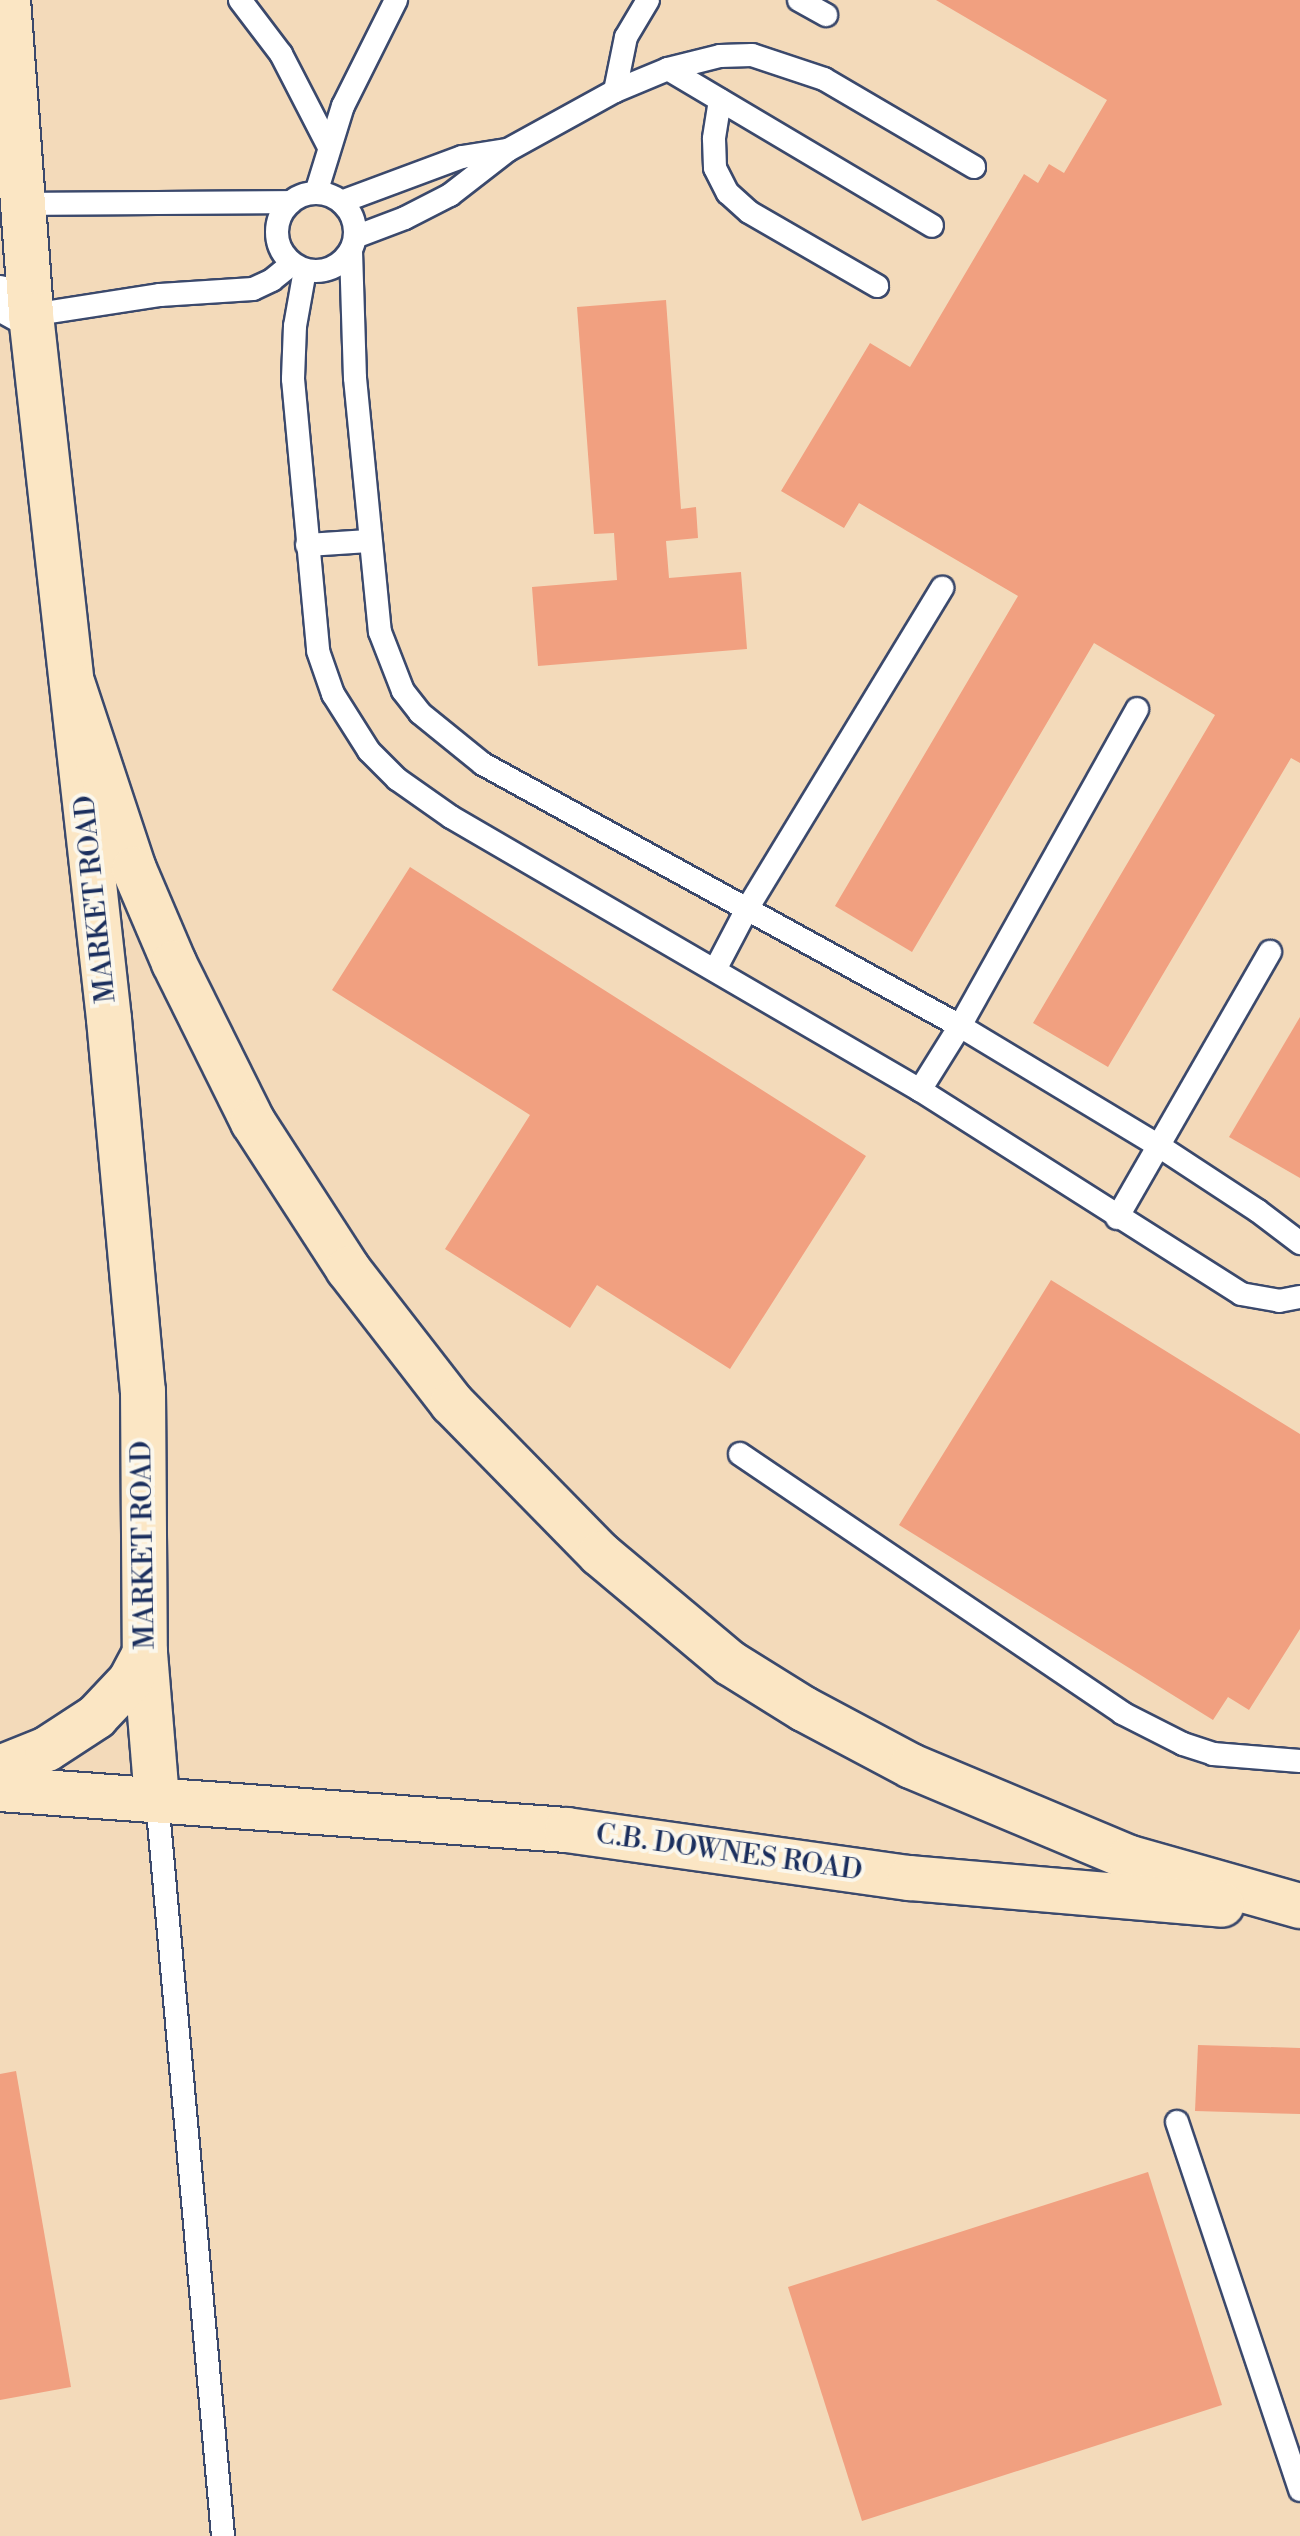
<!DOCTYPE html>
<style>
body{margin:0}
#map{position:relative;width:1300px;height:2536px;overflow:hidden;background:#f3daba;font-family:"Libre Bodoni",serif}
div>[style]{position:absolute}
.building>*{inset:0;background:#f1a080}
.roads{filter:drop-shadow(2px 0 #3b496c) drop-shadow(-2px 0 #3b496c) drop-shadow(0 2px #3b496c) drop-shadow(0 -2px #3b496c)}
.lane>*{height:22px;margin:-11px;padding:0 11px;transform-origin:11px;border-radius:11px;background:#fff}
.lane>.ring{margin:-11px;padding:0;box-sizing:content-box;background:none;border:22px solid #fff;border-radius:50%}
.street>*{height:44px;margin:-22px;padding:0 22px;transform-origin:22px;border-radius:22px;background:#fff}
.secondary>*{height:44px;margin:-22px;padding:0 22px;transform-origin:22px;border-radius:22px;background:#fbe6c4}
span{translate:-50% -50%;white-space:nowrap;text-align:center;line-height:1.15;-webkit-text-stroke:8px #fbf7ec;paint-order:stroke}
.street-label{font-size:28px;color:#1b2f5e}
</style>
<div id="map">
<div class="building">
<i style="clip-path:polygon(936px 0,1300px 0,1300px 763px,1291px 758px,1108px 1067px,1033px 1023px,1215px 715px,1094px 643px,912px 952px,835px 906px,1018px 596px,859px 503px,844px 528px,781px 491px,870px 343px,910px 367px,1024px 174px,1038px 183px,1049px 164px,1064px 173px,1107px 100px)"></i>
<i style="clip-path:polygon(666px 300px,681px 509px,696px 507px,698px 538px,666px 541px,669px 578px,741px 572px,747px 649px,538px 666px,532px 587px,617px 580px,614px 533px,594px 534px,577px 307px)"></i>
<i style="clip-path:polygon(410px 867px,866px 1156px,730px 1369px,597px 1285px,570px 1328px,445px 1249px,530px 1115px,332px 990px)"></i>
<i style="clip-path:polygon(1300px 1017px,1300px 1178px,1229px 1137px)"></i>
<i style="clip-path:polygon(1051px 1280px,1300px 1434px,1300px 1629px,1249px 1710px,1228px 1697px,1213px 1720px,899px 1525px)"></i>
<i style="clip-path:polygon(1198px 2045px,1300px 2048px,1300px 2114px,1195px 2111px)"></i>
<i style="clip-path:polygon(16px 2071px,71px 2387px,0 2400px,0 2074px)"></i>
<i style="clip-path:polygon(1148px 2172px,1222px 2405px,862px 2521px,788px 2287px)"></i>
</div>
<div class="roads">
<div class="lane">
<i style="left:240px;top:0;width:68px;rotate:52.8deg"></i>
<i style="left:281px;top:54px;width:102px;rotate:62.7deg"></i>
<i style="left:799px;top:0;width:31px;rotate:29deg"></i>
<i style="left:668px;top:69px;width:307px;rotate:30.7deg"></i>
<i style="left:615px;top:91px;width:55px;rotate:-78.5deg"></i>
<i style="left:626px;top:37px;width:43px;rotate:-59.3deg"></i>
<i style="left:720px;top:100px;width:39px;rotate:99deg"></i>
<i style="left:714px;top:139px;width:29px;rotate:88deg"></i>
<i style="left:715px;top:168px;width:28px;rotate:63deg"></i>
<i style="left:728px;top:193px;width:28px;rotate:42deg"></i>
<i style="left:749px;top:212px;width:148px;rotate:30deg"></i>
<i style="left:316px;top:193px;width:91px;rotate:-72.8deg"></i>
<i style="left:343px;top:106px;width:119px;rotate:-63.4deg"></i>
<i class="ring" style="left:277px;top:193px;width:56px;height:56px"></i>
<i style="left:341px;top:202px;width:129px;rotate:-20.4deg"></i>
<i style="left:462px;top:157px;width:46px;rotate:-8.8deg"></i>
<i style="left:24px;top:204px;width:267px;rotate:-0.4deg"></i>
<i style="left:355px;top:237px;width:53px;rotate:-20.8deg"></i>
<i style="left:405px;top:218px;width:51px;rotate:-27.1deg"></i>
<i style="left:450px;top:195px;width:73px;rotate:-37.8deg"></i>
<i style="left:508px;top:150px;width:122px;rotate:-28.9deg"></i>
<i style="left:615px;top:91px;width:57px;rotate:-22.5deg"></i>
<i style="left:668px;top:69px;width:54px;rotate:-14deg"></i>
<i style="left:720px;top:56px;width:32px;rotate:-2deg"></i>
<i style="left:752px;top:55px;width:76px;rotate:18.4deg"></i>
<i style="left:824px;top:79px;width:174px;rotate:30.4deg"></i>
<i style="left:351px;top:251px;width:127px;rotate:88.2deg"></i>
<i style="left:355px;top:378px;width:255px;rotate:84.4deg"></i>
<i style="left:380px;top:632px;width:63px;rotate:68.7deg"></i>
<i style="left:403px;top:691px;width:28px;rotate:52deg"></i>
<i style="left:420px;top:713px;width:81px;rotate:39deg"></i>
<i style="left:483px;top:764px;width:544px;rotate:28.78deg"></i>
<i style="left:960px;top:1026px;width:232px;rotate:31.1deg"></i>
<i style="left:1159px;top:1146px;width:118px;rotate:33.3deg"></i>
<i style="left:1258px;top:1211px;width:53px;rotate:37.3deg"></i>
<i style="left:305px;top:270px;width:57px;rotate:100.1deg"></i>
<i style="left:295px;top:326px;width:53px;rotate:92.2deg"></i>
<i style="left:293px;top:379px;width:273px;rotate:84.7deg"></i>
<i style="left:318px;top:651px;width:46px;rotate:70.8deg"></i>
<i style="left:333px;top:694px;width:67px;rotate:57.7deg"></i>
<i style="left:369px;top:751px;width:40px;rotate:45deg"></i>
<i style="left:397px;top:779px;width:66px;rotate:35.1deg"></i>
<i style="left:451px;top:817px;width:543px;rotate:30.2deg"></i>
<i style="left:920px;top:1090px;width:380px;rotate:32.4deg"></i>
<i style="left:1241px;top:1294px;width:39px;rotate:10deg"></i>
<i style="left:1279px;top:1301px;width:21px;rotate:-11deg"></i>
<i style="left:31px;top:315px;width:131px;rotate:-8.8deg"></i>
<i style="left:160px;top:295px;width:93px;rotate:-3.7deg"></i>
<i style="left:253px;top:289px;width:21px;rotate:-25deg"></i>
<i style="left:272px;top:280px;width:26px;rotate:-39deg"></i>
<i style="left:307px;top:545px;width:62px;rotate:-3.7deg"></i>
<i style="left:716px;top:968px;width:67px;rotate:-62.3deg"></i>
<i style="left:747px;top:909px;width:376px;rotate:-58.7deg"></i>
<i style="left:920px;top:1090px;width:75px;rotate:-58deg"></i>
<i style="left:960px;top:1026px;width:363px;rotate:-60.8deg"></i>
<i style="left:1117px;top:1218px;width:307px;rotate:-60.1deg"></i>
<i style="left:740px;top:1454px;width:462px;rotate:34.1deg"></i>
<i style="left:1122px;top:1713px;width:68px;rotate:26.9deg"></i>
<i style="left:1183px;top:1744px;width:32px;rotate:18deg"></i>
<i style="left:1213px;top:1754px;width:87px;rotate:4.6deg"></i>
<i style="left:157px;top:1799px;width:740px;rotate:84.88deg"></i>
<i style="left:1177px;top:2122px;width:388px;rotate:71.5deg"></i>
</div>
<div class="street">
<i style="left:0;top:298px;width:35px;rotate:29deg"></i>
</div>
<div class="secondary">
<i style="left:8px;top:0;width:316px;rotate:85.8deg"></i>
<i style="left:31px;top:315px;width:708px;rotate:83.68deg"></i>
<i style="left:109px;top:1019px;width:374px;rotate:84.8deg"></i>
<i style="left:143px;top:1391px;width:262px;rotate:89.6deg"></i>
<i style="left:145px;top:1653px;width:146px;rotate:85.3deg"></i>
<i style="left:73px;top:685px;width:194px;rotate:71.7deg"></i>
<i style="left:134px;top:869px;width:102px;rotate:66.9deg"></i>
<i style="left:174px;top:963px;width:178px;rotate:63.6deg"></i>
<i style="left:253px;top:1122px;width:175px;rotate:57.1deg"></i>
<i style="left:348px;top:1269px;width:170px;rotate:52.2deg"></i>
<i style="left:452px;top:1403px;width:211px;rotate:45.6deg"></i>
<i style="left:600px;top:1554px;width:170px;rotate:40deg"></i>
<i style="left:730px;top:1663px;width:87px;rotate:31.9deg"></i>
<i style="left:804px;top:1709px;width:121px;rotate:28deg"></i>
<i style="left:911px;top:1766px;width:238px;rotate:22.8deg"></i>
<i style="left:1130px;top:1858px;width:177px;rotate:15.8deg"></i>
<i style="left:0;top:1768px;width:51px;rotate:-22deg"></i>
<i style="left:47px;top:1749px;width:59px;rotate:-33.1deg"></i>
<i style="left:96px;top:1717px;width:50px;rotate:-46.6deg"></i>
<i style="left:130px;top:1681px;width:32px;rotate:-62deg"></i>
<i style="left:0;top:1789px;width:568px;rotate:4.14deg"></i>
<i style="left:567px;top:1830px;width:346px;rotate:8deg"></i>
<i style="left:910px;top:1878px;width:313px;rotate:4.9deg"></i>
</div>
</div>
<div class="street-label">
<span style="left:96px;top:899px;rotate:-96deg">MARKET ROAD</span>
<span style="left:144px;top:1545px;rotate:-91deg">MARKET ROAD</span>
<span style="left:729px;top:1853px;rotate:8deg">C.B. DOWNES ROAD</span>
</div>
</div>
